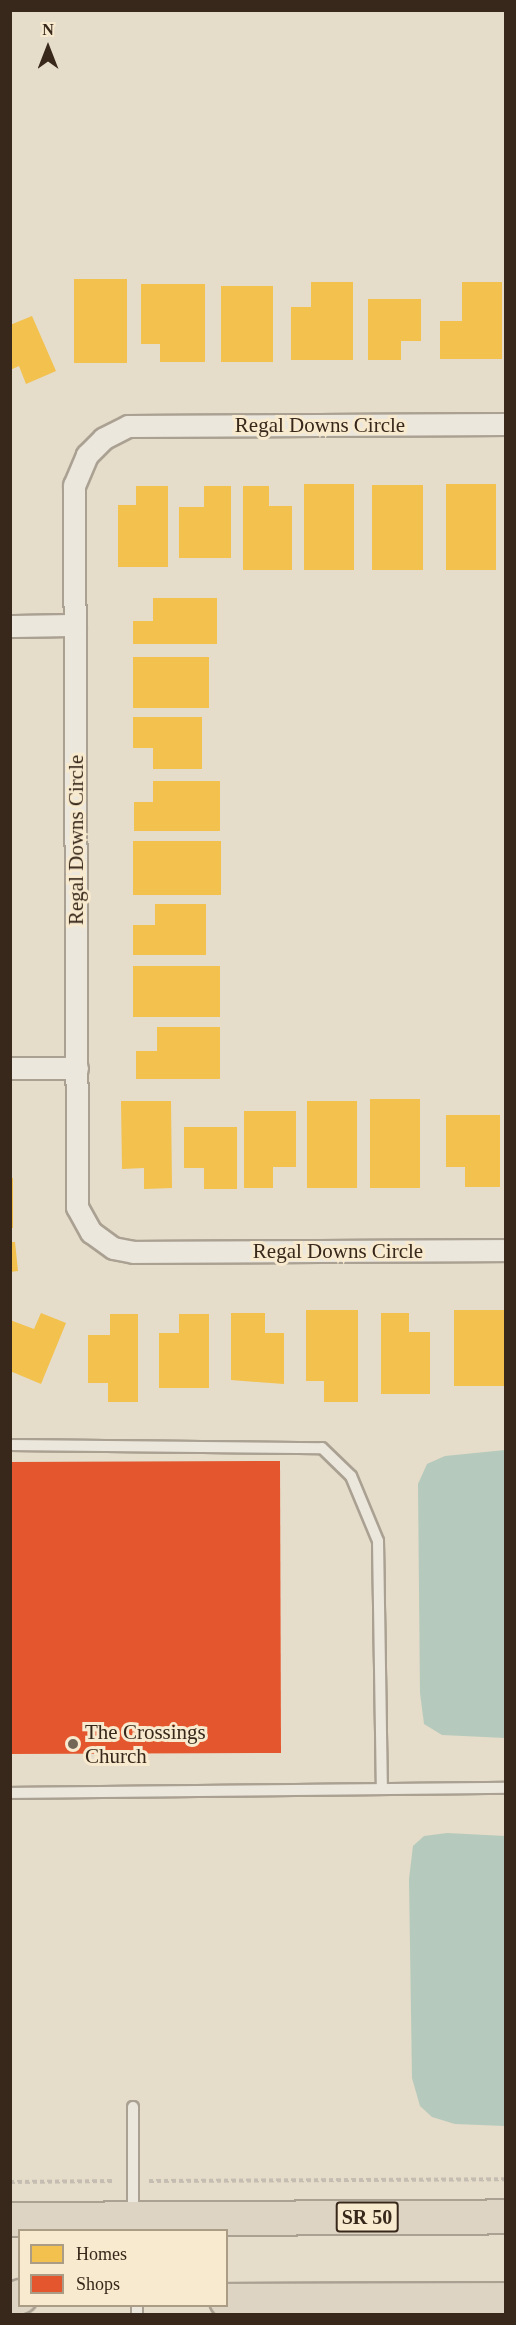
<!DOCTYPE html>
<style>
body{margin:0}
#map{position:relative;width:516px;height:2325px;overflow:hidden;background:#e5dcc9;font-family:"Times New Roman",serif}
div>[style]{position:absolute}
.water>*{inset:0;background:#b5cabc}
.homes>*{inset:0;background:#f2c14e}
.shops>*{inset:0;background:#e4572e}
.path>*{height:4px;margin-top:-2px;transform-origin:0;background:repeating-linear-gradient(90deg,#c5bdb2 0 4.5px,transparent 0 7.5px)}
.roads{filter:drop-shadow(2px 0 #aaa193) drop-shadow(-2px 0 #aaa193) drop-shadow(0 2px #aaa193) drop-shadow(0 -2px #aaa193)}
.service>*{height:10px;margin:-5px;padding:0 5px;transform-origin:5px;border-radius:5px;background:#ece7dc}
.minor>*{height:21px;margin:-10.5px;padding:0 10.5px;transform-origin:10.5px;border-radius:10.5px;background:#ece7dc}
.trunk>*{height:33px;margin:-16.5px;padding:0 16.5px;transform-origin:16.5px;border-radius:16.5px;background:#ded4c3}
.dots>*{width:16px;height:16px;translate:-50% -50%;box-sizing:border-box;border:3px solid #f8eace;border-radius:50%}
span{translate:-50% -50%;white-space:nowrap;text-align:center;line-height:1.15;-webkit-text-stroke:6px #f8eace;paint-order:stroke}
.shield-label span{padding:2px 4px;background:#f8eace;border:2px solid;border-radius:4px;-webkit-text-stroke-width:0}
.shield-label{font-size:20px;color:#38281b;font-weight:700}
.street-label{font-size:21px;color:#38281b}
.poi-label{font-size:21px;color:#38281b}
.left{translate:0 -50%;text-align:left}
.frame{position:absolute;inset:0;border:12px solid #38281b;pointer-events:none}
.legend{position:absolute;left:18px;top:2229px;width:210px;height:78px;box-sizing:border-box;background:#f8eace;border:2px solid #ab9c86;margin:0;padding:8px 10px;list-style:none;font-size:18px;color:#38281b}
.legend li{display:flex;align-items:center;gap:12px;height:30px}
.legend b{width:30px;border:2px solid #ab9c86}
.north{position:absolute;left:18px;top:18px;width:60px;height:60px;-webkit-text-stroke:4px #f8eace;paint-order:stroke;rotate:0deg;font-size:16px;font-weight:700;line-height:24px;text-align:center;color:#38281b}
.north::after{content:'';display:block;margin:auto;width:21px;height:27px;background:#38281b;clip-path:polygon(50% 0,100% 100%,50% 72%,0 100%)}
</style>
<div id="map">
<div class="water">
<i style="clip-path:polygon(505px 1450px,505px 1738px,442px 1735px,424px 1724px,420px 1693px,418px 1484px,427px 1464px,445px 1456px)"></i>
<i style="clip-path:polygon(447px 1833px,505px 1836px,505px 2126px,455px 2124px,432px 2117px,420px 2106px,412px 2078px,409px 1879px,413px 1846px,424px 1836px)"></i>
</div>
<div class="homes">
<i style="clip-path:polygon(74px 279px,127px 279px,127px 363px,74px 363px)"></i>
<i style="clip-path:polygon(311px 282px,353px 282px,353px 360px,291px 360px,291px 307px,311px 307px)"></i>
<i style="clip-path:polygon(462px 282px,502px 282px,502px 359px,440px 359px,440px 321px,462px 321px)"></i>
<i style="clip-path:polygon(141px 284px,205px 284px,205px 362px,160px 362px,160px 344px,141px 344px)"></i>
<i style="clip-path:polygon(221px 286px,273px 286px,273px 362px,221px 362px)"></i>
<i style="clip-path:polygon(368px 299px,421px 299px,421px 341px,401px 341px,401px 360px,368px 360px)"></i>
<i style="clip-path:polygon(32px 316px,56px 371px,26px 384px,19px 366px,10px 370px,10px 325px)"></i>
<i style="clip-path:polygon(304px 484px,354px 484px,354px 570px,304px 570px)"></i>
<i style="clip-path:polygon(446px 484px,496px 484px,496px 570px,446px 570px)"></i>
<i style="clip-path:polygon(372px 485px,423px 485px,423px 570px,372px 570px)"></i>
<i style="clip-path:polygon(136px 486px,168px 486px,168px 567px,118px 567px,118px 505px,136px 505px)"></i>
<i style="clip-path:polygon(204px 486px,231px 486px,231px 558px,179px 558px,179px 507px,204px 507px)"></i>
<i style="clip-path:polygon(243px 486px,269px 486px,269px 506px,292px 506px,292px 570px,243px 570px)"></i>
<i style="clip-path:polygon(153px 598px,217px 598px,217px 644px,133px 644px,133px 621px,153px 621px)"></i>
<i style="clip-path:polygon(133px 657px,209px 657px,209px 708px,133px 708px)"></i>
<i style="clip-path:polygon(133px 717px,202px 717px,202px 769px,153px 769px,153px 748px,133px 748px)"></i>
<i style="clip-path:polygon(153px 781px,220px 781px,220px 831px,134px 831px,134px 802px,153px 802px)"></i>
<i style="clip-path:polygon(133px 841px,221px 841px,221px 895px,133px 895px)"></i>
<i style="clip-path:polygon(155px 904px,206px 904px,206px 955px,133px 955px,133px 925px,155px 925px)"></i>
<i style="clip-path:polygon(133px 966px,220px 966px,220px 1017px,133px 1017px)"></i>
<i style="clip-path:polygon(157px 1027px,220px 1027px,220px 1079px,136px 1079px,136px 1051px,157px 1051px)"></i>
<i style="clip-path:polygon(370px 1099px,420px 1099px,420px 1188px,370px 1188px)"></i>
<i style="clip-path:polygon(121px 1101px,171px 1101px,172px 1188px,144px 1189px,144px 1168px,122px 1169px)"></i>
<i style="clip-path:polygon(307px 1101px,357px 1101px,357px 1188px,307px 1188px)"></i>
<i style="clip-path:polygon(244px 1111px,296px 1111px,296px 1167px,273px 1167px,273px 1188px,244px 1188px)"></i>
<i style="clip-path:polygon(446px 1115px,500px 1115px,500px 1187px,465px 1187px,465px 1167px,446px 1167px)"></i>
<i style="clip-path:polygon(184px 1127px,237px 1127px,237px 1189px,204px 1189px,204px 1168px,184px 1168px)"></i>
<i style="clip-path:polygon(10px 1178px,13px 1178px,13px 1228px,10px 1228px)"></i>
<i style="clip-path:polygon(10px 1242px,15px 1242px,18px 1271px,10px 1272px)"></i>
<i style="clip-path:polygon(306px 1310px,358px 1310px,358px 1402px,324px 1402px,324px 1381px,306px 1381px)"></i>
<i style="clip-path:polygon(454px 1310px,506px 1310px,506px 1386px,454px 1386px)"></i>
<i style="clip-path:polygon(41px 1313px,66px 1323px,41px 1384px,10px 1371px,10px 1320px,34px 1329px)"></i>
<i style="clip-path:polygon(231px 1313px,265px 1313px,265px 1333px,284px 1333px,284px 1384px,231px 1380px)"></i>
<i style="clip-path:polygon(381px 1313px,409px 1313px,409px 1332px,430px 1332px,430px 1394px,381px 1394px)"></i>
<i style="clip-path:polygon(110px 1314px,138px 1314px,138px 1402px,108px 1402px,108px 1383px,88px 1383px,88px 1335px,110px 1335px)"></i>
<i style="clip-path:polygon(179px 1314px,209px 1314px,209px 1388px,159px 1388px,159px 1333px,179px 1333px)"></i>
</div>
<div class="shops">
<i style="clip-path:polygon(280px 1461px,281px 1753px,10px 1754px,10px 1462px)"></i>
</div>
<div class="path">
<i style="left:149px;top:2181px;width:357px;rotate:-0.3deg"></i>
<i style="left:10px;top:2182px;width:105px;rotate:-0.5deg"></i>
</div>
<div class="roads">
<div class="service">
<i style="left:10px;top:1445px;width:312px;rotate:0.6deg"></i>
<i style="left:322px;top:1448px;width:40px;rotate:44deg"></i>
<i style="left:351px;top:1476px;width:70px;rotate:67.4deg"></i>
<i style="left:378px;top:1541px;width:247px;rotate:89.1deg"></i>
<i style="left:10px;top:1793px;width:496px;rotate:-0.6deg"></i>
<i style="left:133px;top:2107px;width:108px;rotate:90deg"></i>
<i style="left:137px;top:2306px;width:8px;rotate:90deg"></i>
</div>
<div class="minor">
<i style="left:506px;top:424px;width:378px;rotate:179.7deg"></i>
<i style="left:128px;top:426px;width:28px;rotate:153deg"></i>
<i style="left:103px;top:439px;width:23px;rotate:135deg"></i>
<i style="left:87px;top:455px;width:33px;rotate:113deg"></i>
<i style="left:74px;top:485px;width:722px;rotate:89.76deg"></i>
<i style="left:77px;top:1207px;width:29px;rotate:61deg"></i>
<i style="left:91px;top:1232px;width:27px;rotate:36deg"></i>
<i style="left:113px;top:1248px;width:20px;rotate:11deg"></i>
<i style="left:133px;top:1252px;width:373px;rotate:-0.3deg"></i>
<i style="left:10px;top:626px;width:65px;rotate:-0.9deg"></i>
<i style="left:10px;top:1068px;width:67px"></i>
</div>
<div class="trunk">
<i style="left:10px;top:2219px;width:496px;rotate:-0.3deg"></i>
<i style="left:10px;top:2300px;width:11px;rotate:-22deg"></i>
<i style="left:226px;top:2300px;width:280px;rotate:-0.2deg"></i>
</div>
</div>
<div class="dots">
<i style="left:73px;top:1744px;background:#756758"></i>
</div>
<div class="shield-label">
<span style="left:367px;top:2217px">SR 50</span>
</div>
<div class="street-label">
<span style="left:320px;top:425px">Regal Downs Circle</span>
<span style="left:76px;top:840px;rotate:-90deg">Regal Downs Circle</span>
<span style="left:338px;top:1251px">Regal Downs Circle</span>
</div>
<div class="poi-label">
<span class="left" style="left:85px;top:1744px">The Crossings<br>Church</span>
</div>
<div class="frame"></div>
<ul class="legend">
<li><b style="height:16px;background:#f2c14e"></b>Homes</li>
<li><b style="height:16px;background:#e4572e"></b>Shops</li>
</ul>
<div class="north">N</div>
</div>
